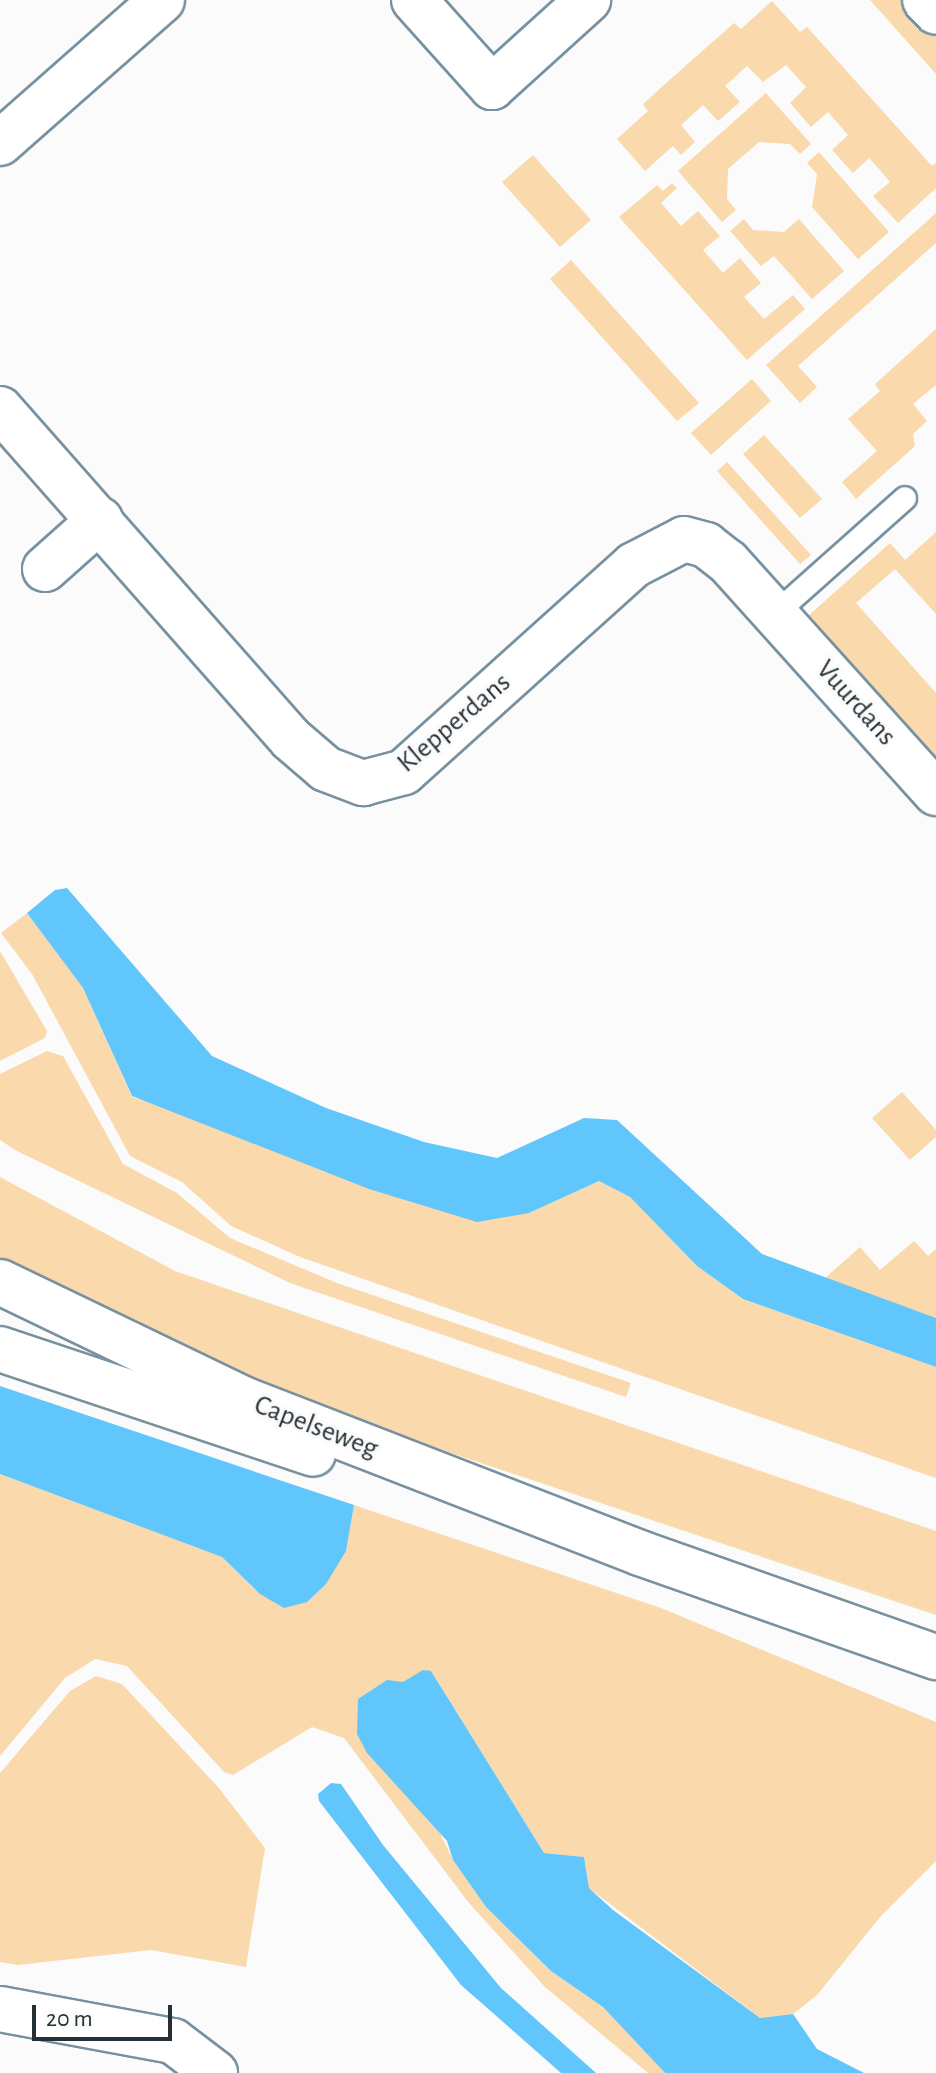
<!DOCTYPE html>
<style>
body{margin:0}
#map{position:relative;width:936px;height:2073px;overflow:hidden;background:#fbfbfb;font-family:"Alegreya Sans",sans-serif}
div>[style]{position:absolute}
.green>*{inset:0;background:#fad9ad}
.water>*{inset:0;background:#61c6fb}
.roads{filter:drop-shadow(2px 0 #7891a0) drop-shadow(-2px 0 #7891a0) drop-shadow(0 2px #7891a0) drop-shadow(0 -2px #7891a0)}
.service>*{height:22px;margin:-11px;padding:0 11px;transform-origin:11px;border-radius:11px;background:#fff}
.minor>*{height:44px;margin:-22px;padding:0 22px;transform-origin:22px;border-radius:22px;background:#fff}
.secondary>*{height:44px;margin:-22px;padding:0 22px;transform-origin:22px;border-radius:22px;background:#fff}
span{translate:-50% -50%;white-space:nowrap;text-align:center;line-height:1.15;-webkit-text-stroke:7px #fbfbfb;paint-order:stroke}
.street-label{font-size:28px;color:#253036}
.scale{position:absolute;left:32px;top:2005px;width:140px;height:36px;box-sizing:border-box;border:4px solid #253036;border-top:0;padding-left:10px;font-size:24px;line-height:28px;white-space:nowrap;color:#253036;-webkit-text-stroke:6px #fbfbfb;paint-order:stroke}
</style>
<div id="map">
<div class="green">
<i style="clip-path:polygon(870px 0,907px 0,936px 32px,936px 74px)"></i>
<i style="clip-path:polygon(772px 1px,800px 32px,807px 27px,932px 166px,936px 163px,936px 188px,898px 223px,873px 196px,890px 182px,880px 170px,869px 158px,853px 173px,832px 150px,848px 135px,828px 112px,811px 127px,790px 103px,806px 87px,786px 65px,763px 82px,747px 66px,725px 86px,740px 102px,718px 121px,703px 105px,681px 125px,695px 142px,681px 155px,673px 146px,645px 171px,617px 139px,648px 111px,643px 104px,665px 84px,734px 23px,741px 29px)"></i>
<i style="clip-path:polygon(766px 93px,811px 144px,800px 154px,790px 144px,759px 142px,728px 169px,727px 199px,736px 210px,722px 222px,678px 171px)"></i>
<i style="clip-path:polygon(819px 152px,889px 232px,858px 259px,812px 207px,817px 174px,807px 163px)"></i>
<i style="clip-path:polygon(533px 155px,591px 220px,560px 247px,502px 182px)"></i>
<i style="clip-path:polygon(672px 183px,677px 188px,661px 203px,681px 226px,698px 211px,720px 236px,703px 250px,723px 273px,740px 258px,761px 283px,744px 297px,764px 319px,793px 295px,805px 309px,747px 360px,619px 217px,657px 185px,663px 191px)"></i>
<i style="clip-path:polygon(936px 213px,936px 243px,798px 366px,817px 387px,800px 403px,766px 365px)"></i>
<i style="clip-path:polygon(744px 219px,753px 230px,784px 232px,799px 219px,844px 271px,812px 299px,774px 256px,761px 266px,730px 231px)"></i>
<i style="clip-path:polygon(571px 260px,699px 403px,677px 421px,550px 279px)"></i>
<i style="clip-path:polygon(936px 329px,936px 385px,913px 404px,927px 421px,913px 434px,915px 446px,856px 499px,842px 482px,877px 451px,848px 419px,880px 391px,875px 384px)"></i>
<i style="clip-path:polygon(752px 379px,771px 401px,711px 455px,691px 433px)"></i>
<i style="clip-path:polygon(764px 435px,822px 499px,800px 518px,743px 454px)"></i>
<i style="clip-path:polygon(727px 462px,811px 555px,800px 564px,717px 471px)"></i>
<i style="clip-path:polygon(936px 532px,936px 614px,895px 569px,856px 603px,936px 693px,936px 757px,809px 615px,890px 543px,905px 560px)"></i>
<i style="clip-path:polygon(27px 913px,83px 988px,132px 1097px,529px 1213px,599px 1181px,630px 1197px,697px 1266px,743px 1299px,936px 1367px,936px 1478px,300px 1257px,231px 1226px,182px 1182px,130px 1156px,32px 974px,1px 933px)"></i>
<i style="clip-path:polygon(0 951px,47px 1031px,45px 1038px,0 1061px)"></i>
<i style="clip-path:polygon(47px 1051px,63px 1056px,123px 1164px,177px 1193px,230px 1238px,337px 1283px,631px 1383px,626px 1397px,290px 1283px,17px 1151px,0 1140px,0 1074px)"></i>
<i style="clip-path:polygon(902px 1092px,936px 1130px,936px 1137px,910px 1160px,872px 1118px)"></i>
<i style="clip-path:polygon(0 1177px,175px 1271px,936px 1531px,936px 1615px,298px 1402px,0 1262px)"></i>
<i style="clip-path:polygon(914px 1241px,928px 1256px,936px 1249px,936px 1318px,824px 1279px,860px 1247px,880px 1270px)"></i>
<i style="clip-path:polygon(0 1474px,222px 1557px,260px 1594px,346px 1551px,354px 1505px,661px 1608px,936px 1722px,936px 1861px,881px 1916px,817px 1995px,793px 2014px,760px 2018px,589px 1888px,584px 1857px,544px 1853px,431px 1671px,403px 1682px,439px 1831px,453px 1860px,486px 1907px,551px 1971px,603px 2007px,665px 2073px,648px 2073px,545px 1987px,469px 1903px,344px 1738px,312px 1727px,233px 1775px,224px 1772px,127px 1666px,95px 1659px,65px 1678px,0 1756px)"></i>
<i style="clip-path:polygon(96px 1676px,122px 1684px,218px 1787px,265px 1848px,246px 1967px,151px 1950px,18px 1965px,0 1962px,0 1773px,70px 1691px)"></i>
</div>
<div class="water">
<i style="clip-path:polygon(67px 888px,212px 1056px,326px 1108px,424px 1142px,497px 1158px,584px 1118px,617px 1120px,762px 1254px,936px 1318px,936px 1367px,743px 1299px,697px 1266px,630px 1197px,599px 1181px,529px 1213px,477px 1222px,369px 1189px,132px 1096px,83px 988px,27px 913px,55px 890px)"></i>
<i style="clip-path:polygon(0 1386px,354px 1505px,346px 1551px,326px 1584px,307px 1602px,284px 1608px,260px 1594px,222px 1557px,0 1474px)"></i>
<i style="clip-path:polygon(423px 1670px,431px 1671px,544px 1853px,584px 1857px,589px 1888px,613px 1910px,760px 2018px,793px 2014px,817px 2049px,864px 2073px,665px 2073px,603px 2007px,551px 1971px,486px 1907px,453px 1860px,447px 1841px,367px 1753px,357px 1734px,358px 1699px,387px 1680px,403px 1682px)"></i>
<i style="clip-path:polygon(331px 1783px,341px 1784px,383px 1845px,501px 1988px,596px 2073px,561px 2073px,461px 1985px,319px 1801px,318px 1794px)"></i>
</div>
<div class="roads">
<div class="service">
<i style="left:775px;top:614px;width:174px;rotate:-41.7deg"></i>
</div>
<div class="minor">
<i style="left:414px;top:0;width:117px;rotate:48.1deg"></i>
<i style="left:492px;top:87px;width:130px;rotate:-42.2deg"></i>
<i style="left:925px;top:0;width:16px;rotate:47deg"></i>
<i style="left:0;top:143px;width:216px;rotate:-41.4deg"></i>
<i style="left:0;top:409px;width:440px;rotate:48.6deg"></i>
<i style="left:291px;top:739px;width:46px;rotate:40.6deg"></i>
<i style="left:326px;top:769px;width:40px;rotate:21deg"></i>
<i style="left:363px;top:783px;width:42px;rotate:-15deg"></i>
<i style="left:404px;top:772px;width:309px;rotate:-42deg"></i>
<i style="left:634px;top:565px;width:56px;rotate:-27.5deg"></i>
<i style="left:684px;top:539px;width:23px;rotate:15deg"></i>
<i style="left:706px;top:545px;width:28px;rotate:38deg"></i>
<i style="left:728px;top:562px;width:311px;rotate:48deg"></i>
<i style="left:45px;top:569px;width:74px;rotate:-41.7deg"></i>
<i style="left:0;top:2009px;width:176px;rotate:10.5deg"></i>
<i style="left:173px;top:2041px;width:53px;rotate:37.3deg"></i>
</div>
<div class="secondary">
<i style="left:0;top:1282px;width:270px;rotate:25.7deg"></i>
<i style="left:243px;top:1399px;width:426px;rotate:21.2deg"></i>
<i style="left:640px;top:1553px;width:314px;rotate:19.4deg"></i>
<i style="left:0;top:1349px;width:330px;rotate:18.5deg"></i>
</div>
</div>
<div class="street-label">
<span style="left:856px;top:703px;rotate:48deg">Vuurdans</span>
<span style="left:454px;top:723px;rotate:-40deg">Klepperdans</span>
<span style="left:316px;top:1427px;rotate:21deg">Capelseweg</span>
</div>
<div class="scale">20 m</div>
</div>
